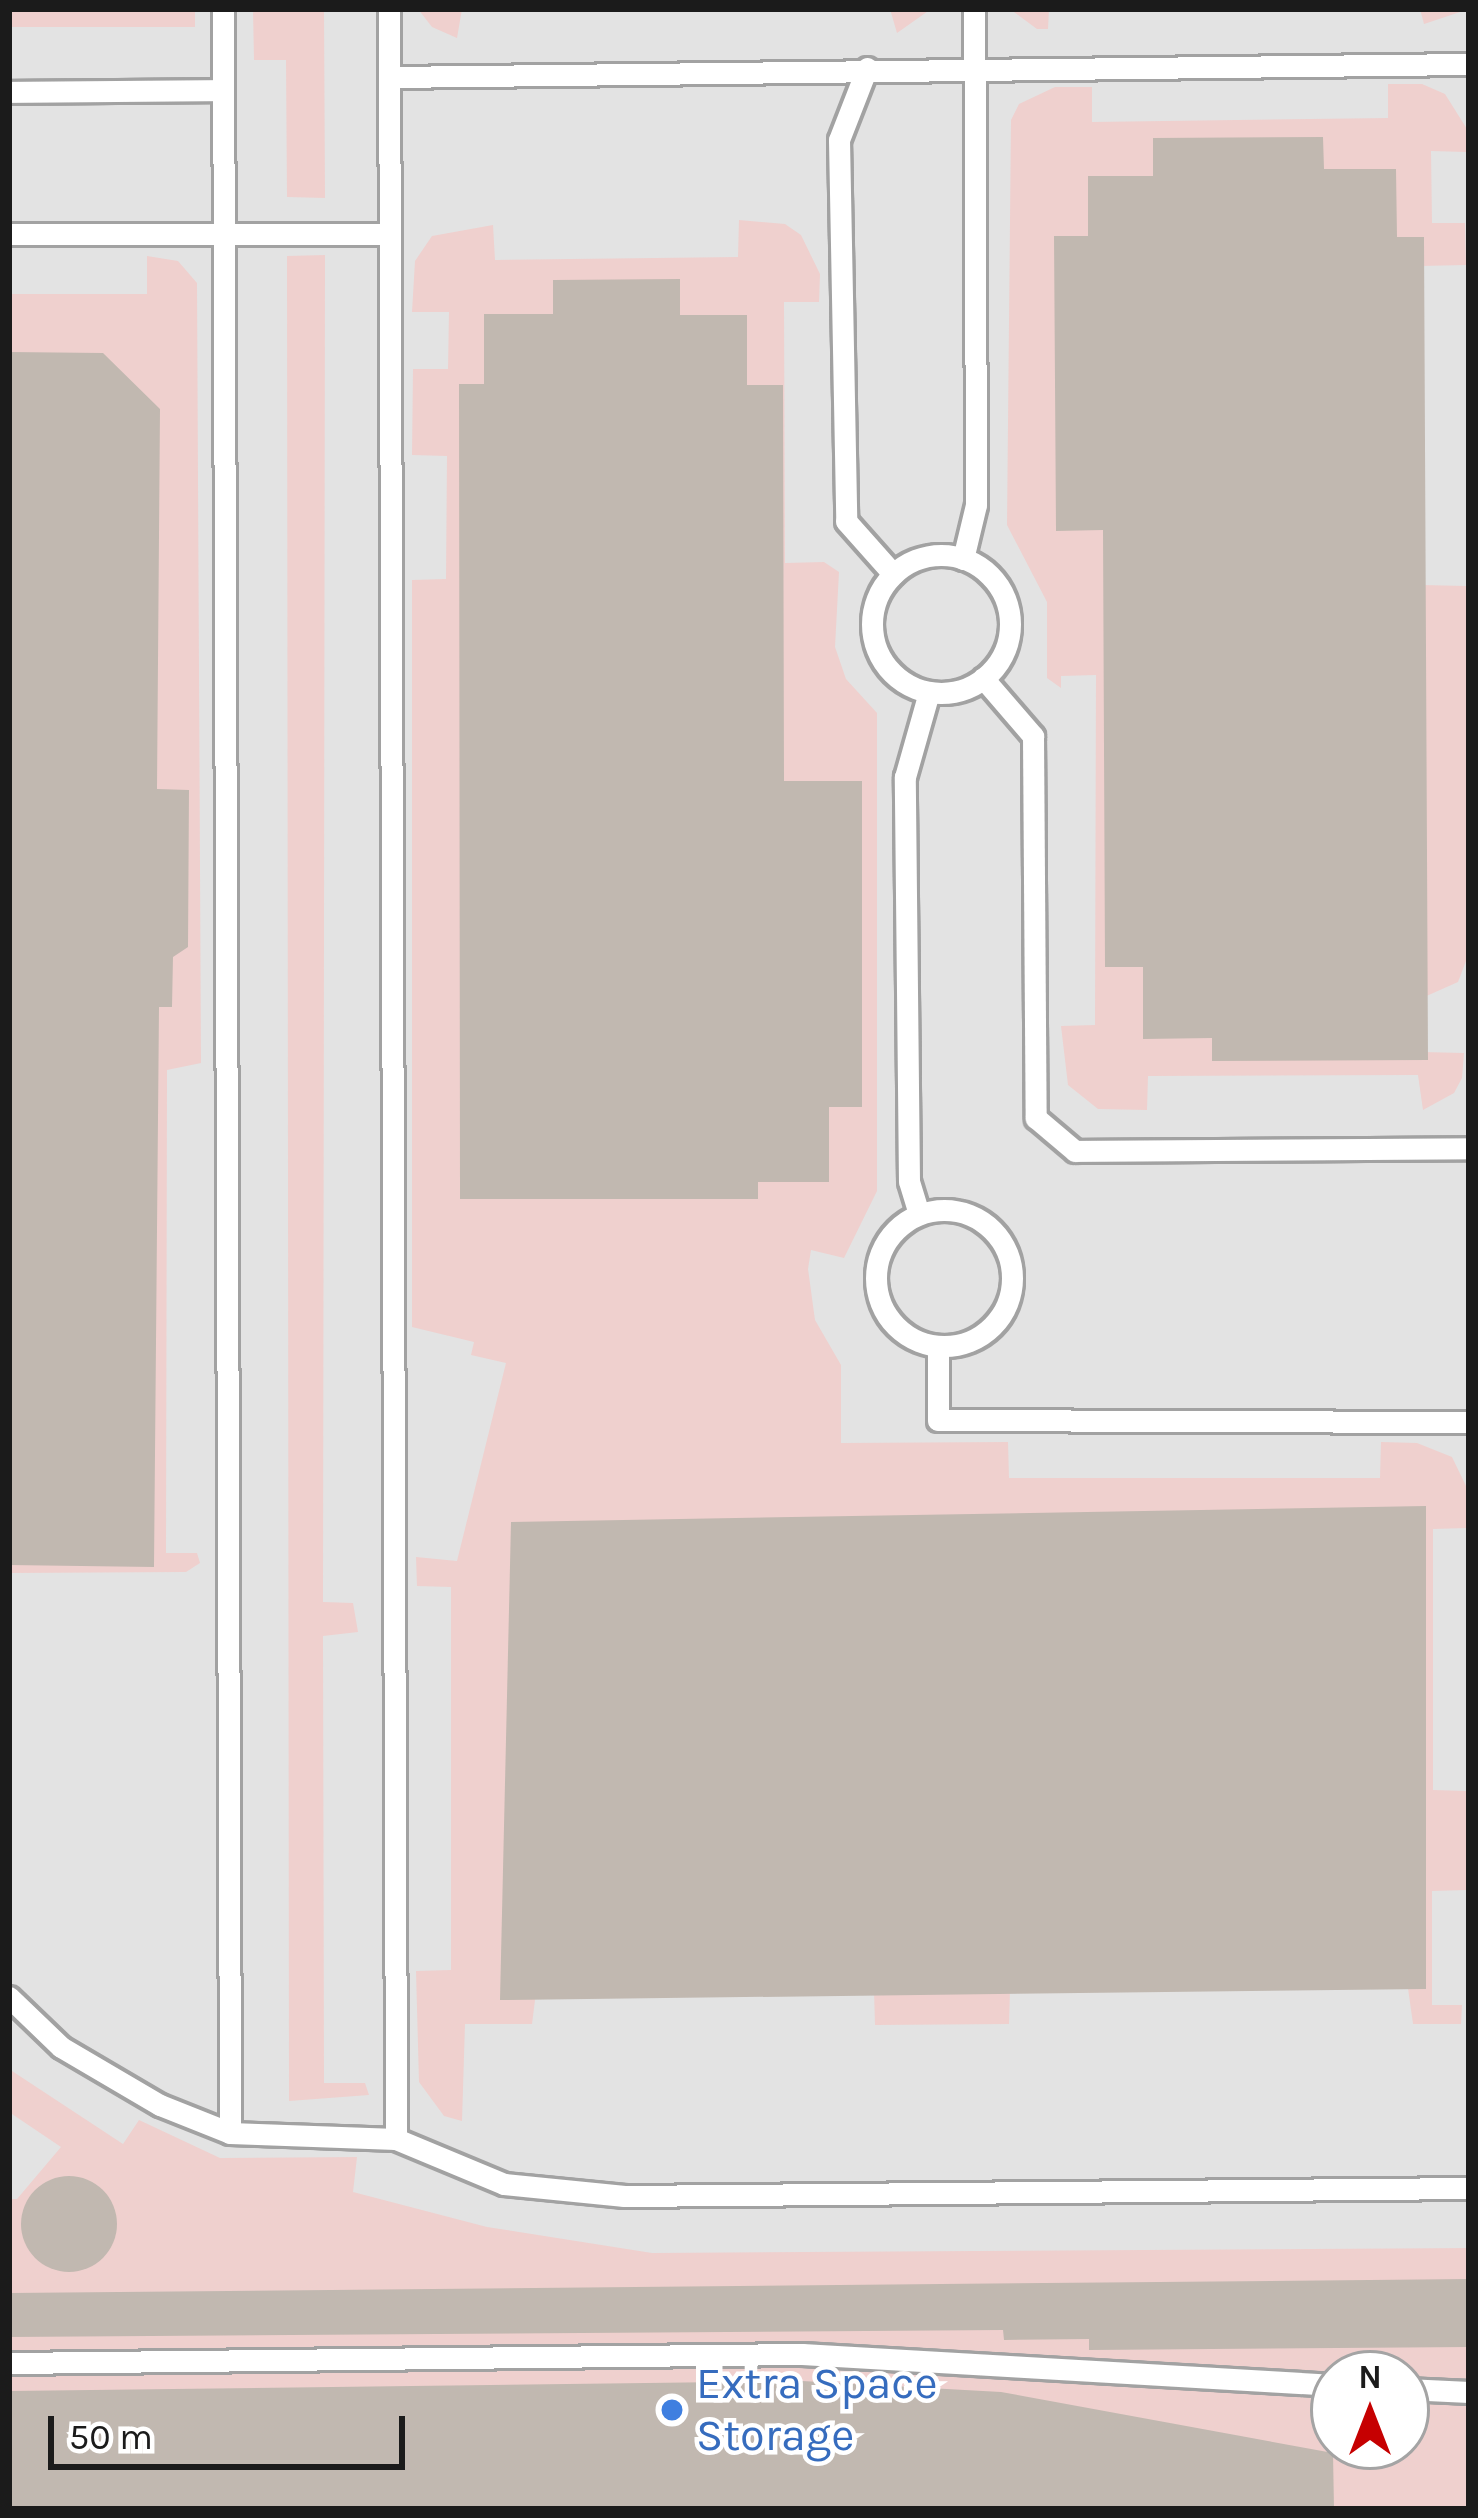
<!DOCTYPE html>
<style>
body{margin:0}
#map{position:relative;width:1478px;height:2518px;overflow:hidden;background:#ede9e0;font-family:Karla,sans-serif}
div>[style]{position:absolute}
.commercial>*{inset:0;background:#efd0ce}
.parking>*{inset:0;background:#e3e3e3}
.building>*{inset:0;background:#c1b8b0}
.round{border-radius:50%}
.roads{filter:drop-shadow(3px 0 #a2a2a2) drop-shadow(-3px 0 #a2a2a2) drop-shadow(0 3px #a2a2a2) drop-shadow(0 -3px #a2a2a2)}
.service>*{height:21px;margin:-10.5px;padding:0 10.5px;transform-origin:10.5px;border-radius:10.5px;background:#fff}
.service>.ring{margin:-10.5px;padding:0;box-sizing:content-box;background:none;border:21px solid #fff;border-radius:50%}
.dots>*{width:33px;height:33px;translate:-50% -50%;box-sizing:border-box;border:6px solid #fff;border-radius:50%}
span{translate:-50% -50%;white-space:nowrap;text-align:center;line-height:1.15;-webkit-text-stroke:9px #fff;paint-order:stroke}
.shop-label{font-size:45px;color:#366cbe}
.left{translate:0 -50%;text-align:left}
.frame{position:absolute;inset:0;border:12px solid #1b1b1b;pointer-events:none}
.north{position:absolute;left:1310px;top:2350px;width:120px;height:120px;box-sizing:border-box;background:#fff;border:3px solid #a4a4a4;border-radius:50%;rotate:0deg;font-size:33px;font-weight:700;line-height:48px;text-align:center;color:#1b1b1b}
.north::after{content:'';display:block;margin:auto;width:42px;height:54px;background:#c60001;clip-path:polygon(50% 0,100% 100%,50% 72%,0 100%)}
.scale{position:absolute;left:48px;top:2416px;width:357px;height:54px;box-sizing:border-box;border:6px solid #1b1b1b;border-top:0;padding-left:15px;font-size:36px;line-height:42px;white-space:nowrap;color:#1b1b1b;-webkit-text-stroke:9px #fff;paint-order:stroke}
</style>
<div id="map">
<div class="commercial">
<i style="clip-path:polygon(evenodd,9px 9px,1469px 9px,1469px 2509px,9px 2509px,9px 9px,1334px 2374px,1406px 2374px,1406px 2446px,1334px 2446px,1334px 2374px)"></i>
</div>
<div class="parking">
<i style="clip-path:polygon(evenodd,195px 9px,253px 9px,254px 60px,286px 60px,287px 197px,325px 198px,324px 9px,418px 9px,432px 27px,457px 38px,462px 9px,890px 9px,897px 33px,931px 9px,1010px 9px,1037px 29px,1048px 29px,1049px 9px,1420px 9px,1424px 24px,1469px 9px,1469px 2248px,652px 2253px,487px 2227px,353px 2192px,357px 2157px,220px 2158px,139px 2120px,123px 2144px,9px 2069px,9px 1573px,186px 1572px,200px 1563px,197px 1553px,166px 1553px,167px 1070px,201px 1063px,197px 283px,178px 261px,147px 256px,147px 294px,9px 294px,9px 27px,195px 27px,195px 9px,1388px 84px,1422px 84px,1445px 94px,1467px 129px,1466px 152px,1431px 151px,1432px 223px,1465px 223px,1466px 265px,1420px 266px,1422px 585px,1466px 586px,1466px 961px,1458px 982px,1422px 998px,1422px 1052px,1464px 1053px,1462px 1078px,1454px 1093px,1423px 1110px,1418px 1075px,1148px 1076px,1147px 1110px,1098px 1109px,1068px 1085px,1061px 1026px,1095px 1025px,1096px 675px,1061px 676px,1061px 688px,1047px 678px,1047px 602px,1007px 525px,1011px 120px,1019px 104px,1055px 87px,1092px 87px,1092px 122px,1388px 118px,1388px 84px,195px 9px,739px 220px,785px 224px,801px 235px,820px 274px,819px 302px,784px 302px,785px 563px,824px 562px,839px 572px,835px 647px,846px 679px,877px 713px,877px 1191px,844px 1258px,811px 1250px,808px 1269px,815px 1320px,841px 1365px,841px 1443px,1008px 1442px,1009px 1478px,1380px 1478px,1381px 1442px,1417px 1443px,1452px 1457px,1467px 1488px,1467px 1528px,1433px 1529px,1433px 1790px,1467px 1791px,1467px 1890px,1432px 1891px,1432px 2005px,1462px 2005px,1461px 2024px,1413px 2024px,1408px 1988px,1010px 1990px,1009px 2024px,875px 2025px,874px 1990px,536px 1992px,532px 2024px,465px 2024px,462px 2121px,444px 2116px,419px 2082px,416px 1971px,451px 1970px,451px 1587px,417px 1586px,416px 1557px,457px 1561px,506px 1363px,471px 1355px,474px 1342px,412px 1327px,412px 580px,446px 579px,447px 456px,412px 455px,413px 369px,448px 369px,449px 312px,412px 312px,415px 261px,432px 236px,493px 225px,495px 260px,738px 257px,739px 220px,195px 9px,325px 255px,323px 1602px,353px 1603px,358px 1632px,323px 1636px,324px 2083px,365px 2083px,369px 2095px,289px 2101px,287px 256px,325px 255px)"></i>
<i style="clip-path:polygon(9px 2112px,61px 2147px,17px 2199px,9px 2199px)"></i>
</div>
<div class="building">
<i style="clip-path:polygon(1323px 137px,1324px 169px,1396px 169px,1397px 237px,1424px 237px,1428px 1060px,1212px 1061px,1212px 1038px,1143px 1039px,1143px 967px,1105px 967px,1103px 530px,1056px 531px,1054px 236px,1088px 236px,1088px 176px,1153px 176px,1153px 138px)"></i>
<i style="clip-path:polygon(680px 279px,680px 315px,747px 315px,747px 385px,783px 385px,784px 781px,862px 781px,862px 1107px,829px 1107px,829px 1182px,758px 1182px,758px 1199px,460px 1199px,459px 384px,484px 384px,484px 314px,553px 314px,553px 280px)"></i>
<i style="clip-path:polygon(9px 352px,103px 353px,160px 409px,157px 789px,189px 790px,188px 947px,173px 957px,172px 1007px,159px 1007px,154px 1567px,9px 1565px)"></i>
<i style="clip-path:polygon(1426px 1506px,1426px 1989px,500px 2000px,511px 1522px)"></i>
<i class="round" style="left:21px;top:2176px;width:96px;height:96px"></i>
<i style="clip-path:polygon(1469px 2279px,1469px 2347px,1089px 2350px,1089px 2339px,1004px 2340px,1003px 2330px,9px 2337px,9px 2293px)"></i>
<i style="clip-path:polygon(802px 2381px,1001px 2392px,1333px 2453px,1334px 2509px,9px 2509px,9px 2391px)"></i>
</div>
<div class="roads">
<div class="service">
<i style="left:223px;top:9px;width:2124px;rotate:89.81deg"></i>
<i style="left:389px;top:9px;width:2130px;rotate:89.81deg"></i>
<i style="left:867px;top:68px;width:77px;rotate:111.3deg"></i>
<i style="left:839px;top:140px;width:381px;rotate:88.9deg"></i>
<i style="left:846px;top:521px;width:71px;rotate:48.4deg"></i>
<i style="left:389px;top:77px;width:1080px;rotate:-0.69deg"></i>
<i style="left:9px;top:92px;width:214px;rotate:-0.5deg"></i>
<i style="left:9px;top:234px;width:381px"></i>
<i class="ring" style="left:872px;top:555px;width:117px;height:117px"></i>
<i style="left:963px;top:559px;width:56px;rotate:-76.5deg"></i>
<i style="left:976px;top:505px;width:496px;rotate:-90.2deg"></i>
<i style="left:983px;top:678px;width:77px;rotate:49.2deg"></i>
<i style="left:1033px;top:736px;width:382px;rotate:89.6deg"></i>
<i style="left:1036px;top:1118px;width:51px;rotate:40.2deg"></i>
<i style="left:1075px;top:1151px;width:394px;rotate:-0.4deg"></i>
<i class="ring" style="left:876px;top:1210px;width:115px;height:115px"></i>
<i style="left:919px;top:1214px;width:34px;rotate:-107deg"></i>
<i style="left:909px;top:1181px;width:404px;rotate:-90.6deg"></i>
<i style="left:905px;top:777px;width:88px;rotate:-74.2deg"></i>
<i style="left:938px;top:1346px;width:74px;rotate:90deg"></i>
<i style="left:938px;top:1420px;width:531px;rotate:0.22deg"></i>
<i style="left:9px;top:1997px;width:72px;rotate:43.9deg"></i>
<i style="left:61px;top:2047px;width:115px;rotate:30.4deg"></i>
<i style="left:160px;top:2105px;width:75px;rotate:21.8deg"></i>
<i style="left:230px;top:2133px;width:166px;rotate:2.1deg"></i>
<i style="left:396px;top:2139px;width:117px;rotate:22.6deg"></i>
<i style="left:504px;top:2184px;width:121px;rotate:5.7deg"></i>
<i style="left:624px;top:2196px;width:845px;rotate:-0.54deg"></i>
<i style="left:9px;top:2363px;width:793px;rotate:-0.65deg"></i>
<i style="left:802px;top:2354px;width:533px;rotate:3.33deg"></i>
<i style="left:1406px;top:2389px;width:63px;rotate:2.7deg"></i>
</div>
</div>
<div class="dots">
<i style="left:672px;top:2410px;background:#3f7fe0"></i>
</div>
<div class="shop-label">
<span class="left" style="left:696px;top:2410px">Extra Space<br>Storage</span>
</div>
<div class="frame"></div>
<div class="north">N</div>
<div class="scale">50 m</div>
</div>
